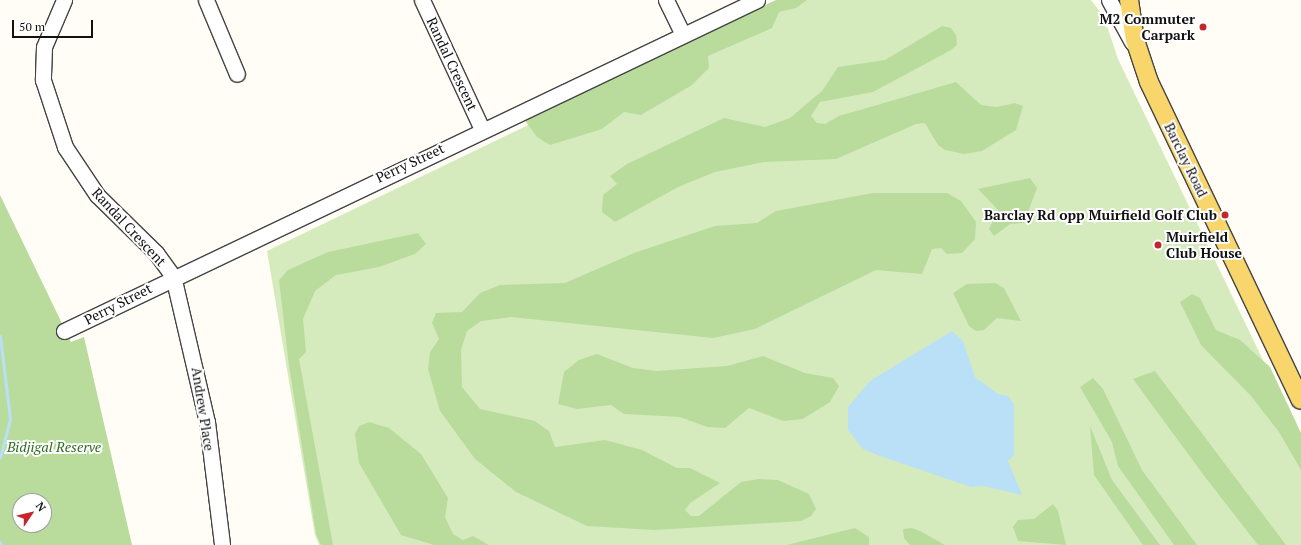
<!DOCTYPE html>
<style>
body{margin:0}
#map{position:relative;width:1301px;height:545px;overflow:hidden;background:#fffdf5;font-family:"PT Serif",serif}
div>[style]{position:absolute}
.green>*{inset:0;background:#d5ebbd}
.forest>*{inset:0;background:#b9dc9c}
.water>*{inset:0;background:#b9e0f7}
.stream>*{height:3px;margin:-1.5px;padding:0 1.5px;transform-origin:1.5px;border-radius:1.5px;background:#b9e0f7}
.roads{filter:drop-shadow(1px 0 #444) drop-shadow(-1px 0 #444) drop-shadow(0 1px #444) drop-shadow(0 -1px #444)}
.minor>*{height:15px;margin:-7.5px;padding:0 7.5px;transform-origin:7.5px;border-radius:7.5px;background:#fff}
.major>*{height:18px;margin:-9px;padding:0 9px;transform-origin:9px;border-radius:9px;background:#f9d66b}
.dots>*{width:11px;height:11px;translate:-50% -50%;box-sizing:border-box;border:2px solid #fff;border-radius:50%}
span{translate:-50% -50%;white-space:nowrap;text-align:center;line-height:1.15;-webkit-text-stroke:4px #fff;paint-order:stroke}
.poi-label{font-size:14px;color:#111;font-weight:700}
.right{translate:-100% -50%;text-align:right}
.left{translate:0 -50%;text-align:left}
.street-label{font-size:14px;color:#111}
.park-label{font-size:14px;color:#2f6b1f;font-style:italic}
.north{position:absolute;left:12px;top:493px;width:40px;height:40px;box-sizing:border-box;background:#fff;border:1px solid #a0a0a0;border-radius:50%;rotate:55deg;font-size:11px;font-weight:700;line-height:16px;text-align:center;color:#111}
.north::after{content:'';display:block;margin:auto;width:14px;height:18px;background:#c4262e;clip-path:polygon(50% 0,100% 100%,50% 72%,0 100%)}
.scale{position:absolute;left:12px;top:20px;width:81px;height:18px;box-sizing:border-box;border:2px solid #111;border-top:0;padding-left:5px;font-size:12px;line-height:14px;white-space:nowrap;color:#111;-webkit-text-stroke:3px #fff;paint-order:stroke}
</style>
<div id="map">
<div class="green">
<i style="clip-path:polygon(787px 0,1091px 0,1104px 17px,1118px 59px,1301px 439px,1301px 545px,319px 545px,315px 535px,267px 251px)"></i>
</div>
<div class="forest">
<i style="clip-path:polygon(776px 0,807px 0,796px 8px,779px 12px,772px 28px,708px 56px,709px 68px,692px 85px,641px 115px,624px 112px,602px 129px,550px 145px,537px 137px,524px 119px)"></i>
<i style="clip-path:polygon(942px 26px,951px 28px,956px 35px,957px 45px,951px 50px,873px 92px,820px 102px,811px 116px,817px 123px,825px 124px,839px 116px,956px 82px,981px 105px,997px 107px,1015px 103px,1023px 106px,1016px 130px,982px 151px,964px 154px,945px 150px,938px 145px,925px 123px,916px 124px,836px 159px,764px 162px,715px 172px,678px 187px,615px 222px,602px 212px,603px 195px,617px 184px,610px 176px,627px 164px,724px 118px,765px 127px,790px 118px,822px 91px,838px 67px,885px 60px)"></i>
<i style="clip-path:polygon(1030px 178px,1037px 188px,1024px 223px,1010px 224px,994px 236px,989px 229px,998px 210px,978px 189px)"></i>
<i style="clip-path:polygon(873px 193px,947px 193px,961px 201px,976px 222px,975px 239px,962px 253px,947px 254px,941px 248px,932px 249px,922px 274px,876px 270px,755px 329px,713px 338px,511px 317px,481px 321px,467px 331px,461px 350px,462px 387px,480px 409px,535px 421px,549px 431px,555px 447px,605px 440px,642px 450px,677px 468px,690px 468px,720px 483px,690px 503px,685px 510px,691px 516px,699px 516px,741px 482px,758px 479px,778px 480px,809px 494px,816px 509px,811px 516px,801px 521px,654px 530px,587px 526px,516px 492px,475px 459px,440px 411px,428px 369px,430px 352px,439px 339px,432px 323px,436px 313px,462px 312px,480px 293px,500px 285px,565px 283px,634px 253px,715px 226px,757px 223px,776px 211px)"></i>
<i style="clip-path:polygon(evenodd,0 195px,71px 342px,84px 337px,132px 545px,0 545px,0 195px,20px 501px,44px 501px,44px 525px,20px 525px,20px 501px)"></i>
<i style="clip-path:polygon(418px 233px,426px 244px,415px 254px,379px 267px,336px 275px,315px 291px,303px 319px,306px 352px,299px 359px,333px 545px,321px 545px,316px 534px,289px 366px,279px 280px,288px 270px,328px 252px)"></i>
<i style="clip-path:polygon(995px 283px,1004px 288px,1021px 321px,997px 318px,984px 330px,976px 331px,969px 326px,953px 293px,967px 284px)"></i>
<i style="clip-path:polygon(1192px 294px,1200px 298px,1216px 330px,1240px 340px,1270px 367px,1301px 433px,1301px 470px,1279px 432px,1251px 396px,1201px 345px,1180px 302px)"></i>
<i style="clip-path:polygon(597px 354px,633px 368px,656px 371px,727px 366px,763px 356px,805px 373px,833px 378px,839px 386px,830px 402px,803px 419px,783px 421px,749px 408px,725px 428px,707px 427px,680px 417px,624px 414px,611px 405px,577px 409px,558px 404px,564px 372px,579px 360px)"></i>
<i style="clip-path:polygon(1155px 371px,1286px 545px,1258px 545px,1205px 477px,1133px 379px)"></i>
<i style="clip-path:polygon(1093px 378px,1103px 389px,1142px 470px,1197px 545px,1174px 545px,1118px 466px,1112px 442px,1080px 387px)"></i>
<i style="clip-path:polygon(369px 422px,389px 428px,421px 454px,448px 498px,445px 517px,453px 534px,463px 540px,473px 536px,489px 545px,434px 545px,401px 535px,359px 463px,355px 434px,359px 426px)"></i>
<i style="clip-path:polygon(1090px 426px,1112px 480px,1160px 545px,1143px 545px,1094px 475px)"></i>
<i style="clip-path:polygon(1053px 504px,1058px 511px,1066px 545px,1018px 541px,1013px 527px,1018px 520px,1034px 519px)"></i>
<i style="clip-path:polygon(855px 528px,869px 537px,869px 545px,787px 545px)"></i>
<i style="clip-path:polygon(912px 528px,920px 531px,945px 545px,910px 545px,904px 538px,903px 529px)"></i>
</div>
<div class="water">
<i style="clip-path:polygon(952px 331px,963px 341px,975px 377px,998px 394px,1008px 396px,1014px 405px,1014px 455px,1008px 461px,1022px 495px,983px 486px,971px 487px,880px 456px,863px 449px,848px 430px,848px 407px,870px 381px)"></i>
</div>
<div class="stream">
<i style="left:0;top:336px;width:84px;rotate:83.1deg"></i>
<i style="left:10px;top:419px;width:40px;rotate:104.4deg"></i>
<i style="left:0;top:542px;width:3px;rotate:72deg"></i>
</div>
<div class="roads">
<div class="minor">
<i style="left:64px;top:0;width:51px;rotate:113.1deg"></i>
<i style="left:44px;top:47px;width:33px;rotate:92deg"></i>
<i style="left:43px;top:80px;width:71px;rotate:71.8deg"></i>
<i style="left:65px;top:147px;width:58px;rotate:56.3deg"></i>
<i style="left:97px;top:195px;width:83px;rotate:44.5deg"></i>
<i style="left:156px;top:253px;width:29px;rotate:54deg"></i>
<i style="left:173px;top:276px;width:150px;rotate:76.9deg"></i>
<i style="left:207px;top:422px;width:124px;rotate:83deg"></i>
<i style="left:206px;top:0;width:80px;rotate:67.3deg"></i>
<i style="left:422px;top:0;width:142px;rotate:65.1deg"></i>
<i style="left:666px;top:0;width:39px;rotate:64deg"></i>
<i style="left:1109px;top:0;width:48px;rotate:61.3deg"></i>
<i style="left:64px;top:331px;width:768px;rotate:-25.53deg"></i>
</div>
<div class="major">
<i style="left:1129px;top:0;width:40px;rotate:81.5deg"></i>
<i style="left:1135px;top:40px;width:44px;rotate:71.6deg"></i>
<i style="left:1149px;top:82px;width:352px;rotate:64.5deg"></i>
</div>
</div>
<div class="dots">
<i style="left:1203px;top:27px;background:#c4262e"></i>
<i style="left:1225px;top:215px;background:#c4262e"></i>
<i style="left:1158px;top:245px;background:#c4262e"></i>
</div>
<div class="poi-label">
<span class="right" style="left:1195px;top:27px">M2 Commuter<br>Carpark</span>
<span class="right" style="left:1217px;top:215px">Barclay Rd opp Muirfield Golf Club</span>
<span class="left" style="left:1166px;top:245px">Muirfield<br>Club House</span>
</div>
<div class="street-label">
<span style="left:452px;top:64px;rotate:65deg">Randal Crescent</span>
<span style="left:1186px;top:160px;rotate:64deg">Barclay Road</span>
<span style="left:410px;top:163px;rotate:-25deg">Perry Street</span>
<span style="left:129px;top:227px;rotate:47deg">Randal Crescent</span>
<span style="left:118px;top:304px;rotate:-27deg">Perry Street</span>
<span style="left:203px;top:409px;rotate:81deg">Andrew Place</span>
</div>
<div class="park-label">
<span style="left:54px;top:447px">Bidjigal Reserve</span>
</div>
<div class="north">N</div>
<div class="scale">50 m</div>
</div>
